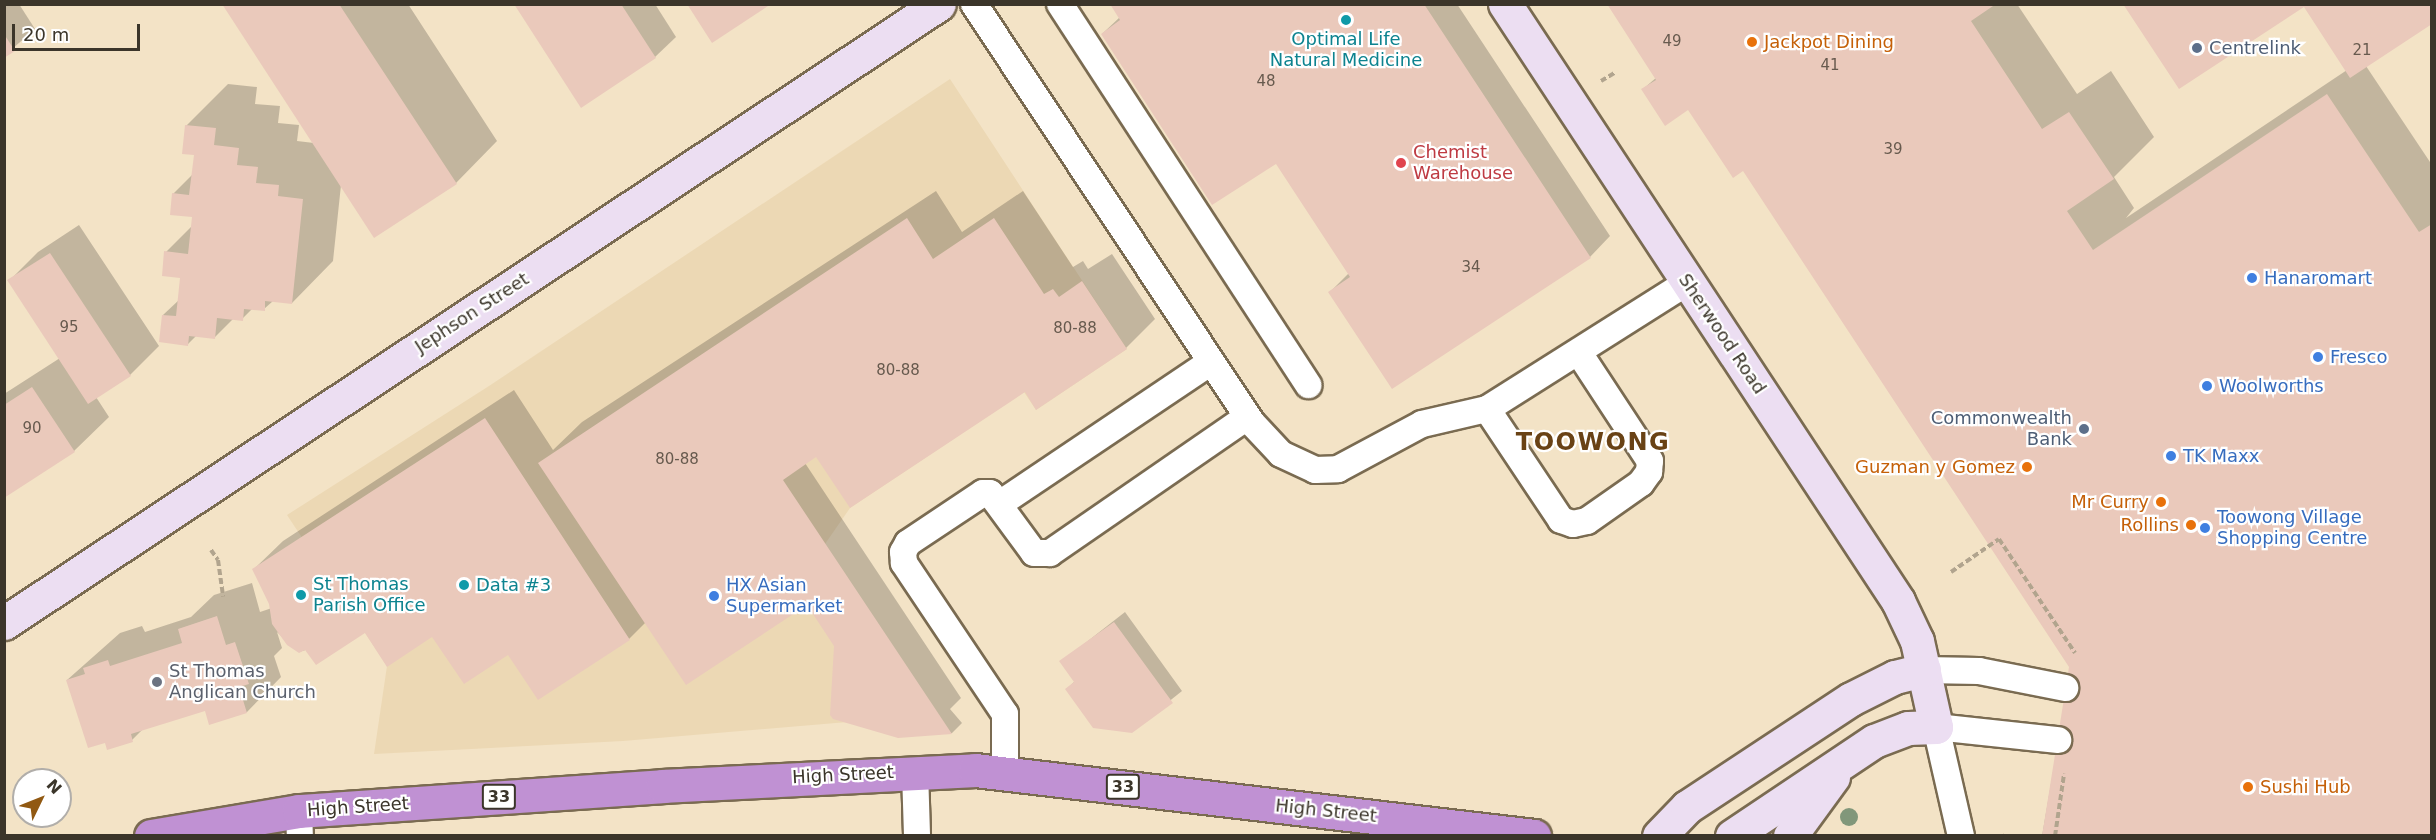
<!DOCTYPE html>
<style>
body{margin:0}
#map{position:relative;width:2436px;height:840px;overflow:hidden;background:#f3e3c6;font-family:"DejaVu Sans",sans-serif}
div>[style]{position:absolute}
.built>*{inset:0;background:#ecd8b4}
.shadow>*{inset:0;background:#0003}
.building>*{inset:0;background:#eac9bb}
.path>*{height:4px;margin-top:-2px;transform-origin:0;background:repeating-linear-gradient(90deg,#b1a48e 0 6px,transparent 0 9px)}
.roads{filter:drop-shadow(2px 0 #7a6b51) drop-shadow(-2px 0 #7a6b51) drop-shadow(0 2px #7a6b51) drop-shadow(0 -2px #7a6b51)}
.lane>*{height:26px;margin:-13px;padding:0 13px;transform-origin:13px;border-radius:13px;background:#fff}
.secondary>*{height:33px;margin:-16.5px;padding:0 16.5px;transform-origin:16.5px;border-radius:16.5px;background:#ecdef2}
.highway>*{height:33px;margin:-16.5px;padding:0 16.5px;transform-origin:16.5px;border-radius:16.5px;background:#c091d3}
.trees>*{width:18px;height:18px;margin:-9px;border-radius:50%;background:#81977a}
.dots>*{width:16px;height:16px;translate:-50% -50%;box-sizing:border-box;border:3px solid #fff;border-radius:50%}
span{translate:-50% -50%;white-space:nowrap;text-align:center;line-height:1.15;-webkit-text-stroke:4.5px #fff;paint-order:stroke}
.number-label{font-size:15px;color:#675a4e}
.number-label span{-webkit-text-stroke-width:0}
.shield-label span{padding:2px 4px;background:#fff;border:2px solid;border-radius:4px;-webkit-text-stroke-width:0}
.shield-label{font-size:16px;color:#3b352a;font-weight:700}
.culture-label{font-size:18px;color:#0d838f}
.left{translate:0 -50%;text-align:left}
.food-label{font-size:18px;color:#c56008}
.right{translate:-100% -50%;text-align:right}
.service-label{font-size:18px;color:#4e5e75}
.health-label{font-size:18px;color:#be3a42}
.shop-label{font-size:18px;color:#366cbe}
.street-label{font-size:18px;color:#3b352a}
.worship-label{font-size:18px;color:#5b616d}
.district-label{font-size:24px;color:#694215;font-weight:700;letter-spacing:1.5px}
.frame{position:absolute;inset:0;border:6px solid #3b352a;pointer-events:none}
.north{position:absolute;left:12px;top:768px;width:60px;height:60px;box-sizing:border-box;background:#fff;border:2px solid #b1aeaa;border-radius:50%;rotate:47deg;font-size:16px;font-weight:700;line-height:24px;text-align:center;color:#3b352a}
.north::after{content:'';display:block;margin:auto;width:21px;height:27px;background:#915912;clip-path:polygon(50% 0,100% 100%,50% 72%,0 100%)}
.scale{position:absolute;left:12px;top:24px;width:128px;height:27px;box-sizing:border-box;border:3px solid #3b352a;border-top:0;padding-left:8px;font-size:18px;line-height:21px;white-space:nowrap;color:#3b352a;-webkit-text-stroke:4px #fff;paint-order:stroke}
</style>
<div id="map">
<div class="built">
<i style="clip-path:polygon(950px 79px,1127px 349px,1036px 410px,1024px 392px,850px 508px,825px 544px,883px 719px,623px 741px,374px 754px,387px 666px,287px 515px,489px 386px)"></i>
</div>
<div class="shadow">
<i style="clip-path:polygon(4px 4px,19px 4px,35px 29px,4px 56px)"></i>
<i style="clip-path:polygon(224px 4px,408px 4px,497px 141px,456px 183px,341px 185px,333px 261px,292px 303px,273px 301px,264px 309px,253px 308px,242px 319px,234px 318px,215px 337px,197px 335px,188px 344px,163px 315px,180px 299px,182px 277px,166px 252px,193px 225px,194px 216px,173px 194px,193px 174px,195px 153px,186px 126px,228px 84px,257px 87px,255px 104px,280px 106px,278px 123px,299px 125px,297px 141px,314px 143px)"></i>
<i style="clip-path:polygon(516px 4px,655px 4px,676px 37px,655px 57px)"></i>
<i style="clip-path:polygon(1112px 4px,1457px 4px,1610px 236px,1590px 257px,1330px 292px,1349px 273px,1276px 162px,1102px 34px,1120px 17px)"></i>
<i style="clip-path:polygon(1609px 4px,2017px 4px,2077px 94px,2111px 71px,2154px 137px,2114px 177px,2134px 208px,2126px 218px,2347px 70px,2304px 5px,2125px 4px,2432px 4px,2366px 66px,2432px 165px,2432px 836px,2042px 836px,2071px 667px,1743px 169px,1689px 108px,1643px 89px,1657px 77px)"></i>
<i style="clip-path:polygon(936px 191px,962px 232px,1023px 191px,1073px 267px,1083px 261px,1088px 269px,1112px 254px,1155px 319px,1126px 348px,1025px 390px,817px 455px,805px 463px,961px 698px,950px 709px,962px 723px,952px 733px,898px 736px,808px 603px,646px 622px,629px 639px,509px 653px,433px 635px,366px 631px,299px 652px,277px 632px,282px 648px,274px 656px,281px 677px,247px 712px,206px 709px,144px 728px,132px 740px,67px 680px,120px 633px,142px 626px,145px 632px,191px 617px,214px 595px,252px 583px,260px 612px,272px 608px,254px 569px,283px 541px,514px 390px,553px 450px,582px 422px)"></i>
<i style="clip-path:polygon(79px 225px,159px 346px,130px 375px,96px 397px,109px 417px,74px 451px,4px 496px,4px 394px,60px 358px,9px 281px,38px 252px)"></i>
<i style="clip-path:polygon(1125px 612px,1182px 691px,1132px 731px,1067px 689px,1075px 681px,1061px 662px)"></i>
</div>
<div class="building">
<i style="clip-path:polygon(222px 4px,339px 4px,457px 184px,374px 238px)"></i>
<i style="clip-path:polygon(514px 4px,621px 4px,656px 58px,581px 108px)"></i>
<i style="clip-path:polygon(687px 4px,771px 4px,712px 43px)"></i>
<i style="clip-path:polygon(1110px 4px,1424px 4px,1591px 258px,1392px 389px,1328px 292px,1350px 277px,1276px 164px,1212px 205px,1101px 34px,1120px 20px)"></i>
<i style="clip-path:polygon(1607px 4px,1996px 4px,1971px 21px,2042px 129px,2069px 112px,2114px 179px,2067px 211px,2093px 250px,2327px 94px,2419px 232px,2432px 224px,2432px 836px,2042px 836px,2069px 667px,1743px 171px,1733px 178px,1688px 110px,1665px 126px,1641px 89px,1656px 80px)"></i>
<i style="clip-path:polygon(2123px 4px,2432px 4px,2432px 24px,2350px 78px,2304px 7px,2179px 89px)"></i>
<i style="clip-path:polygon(4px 34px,15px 51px,4px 58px)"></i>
<i style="clip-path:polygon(185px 125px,216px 128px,214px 145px,239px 148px,237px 165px,258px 167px,256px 183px,279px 185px,278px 196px,303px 199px,292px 304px,265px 301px,265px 311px,244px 309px,243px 321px,217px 318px,215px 339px,189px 336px,188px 346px,159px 342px,162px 315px,176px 316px,180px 278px,162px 276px,164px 251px,188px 254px,192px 217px,170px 215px,172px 193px,189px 195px,194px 155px,182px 154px)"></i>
<i style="clip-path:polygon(907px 218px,933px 259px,994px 218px,1044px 294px,1053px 289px,1059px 297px,1082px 281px,1127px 349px,1036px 410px,1025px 392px,850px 508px,816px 457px,783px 480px,952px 734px,898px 738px,833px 719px,830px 715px,834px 646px,807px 605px,686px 685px,538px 463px)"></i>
<i style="clip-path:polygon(50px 253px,131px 376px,88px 404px,7px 280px)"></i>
<i style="clip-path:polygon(32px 387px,75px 452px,4px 498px,4px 405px)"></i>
<i style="clip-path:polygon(485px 418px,630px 640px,538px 700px,508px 655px,464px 684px,432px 637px,387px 667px,365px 633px,316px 665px,305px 650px,299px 653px,287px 645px,272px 624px,269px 604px,252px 569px)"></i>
<i style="clip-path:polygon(217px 616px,226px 645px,235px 642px,249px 684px,239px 687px,247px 713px,209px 725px,205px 711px,131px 734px,133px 742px,107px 750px,105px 743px,88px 748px,66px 680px,85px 674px,83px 668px,108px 660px,110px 666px,182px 643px,178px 629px)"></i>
<i style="clip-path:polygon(1114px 622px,1173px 703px,1132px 733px,1093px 728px,1065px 689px,1074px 682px,1059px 661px)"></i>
</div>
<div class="path">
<i style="left:1601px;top:81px;width:17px;rotate:-31deg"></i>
<i style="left:211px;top:550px;width:12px;rotate:55deg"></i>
<i style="left:218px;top:560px;width:37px;rotate:82deg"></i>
<i style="left:1951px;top:572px;width:58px;rotate:-34.5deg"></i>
<i style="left:1999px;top:539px;width:137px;rotate:56.3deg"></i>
<i style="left:2002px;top:835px;width:1px;rotate:45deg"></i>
<i style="left:2055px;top:836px;width:63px;rotate:-81.7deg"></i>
</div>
<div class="roads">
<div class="lane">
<i style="left:974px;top:4px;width:503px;rotate:56.44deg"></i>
<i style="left:1252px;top:423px;width:42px;rotate:46.9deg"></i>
<i style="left:1281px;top:454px;width:38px;rotate:25deg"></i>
<i style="left:1315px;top:470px;width:23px;rotate:-2deg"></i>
<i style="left:1338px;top:469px;width:95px;rotate:-28.2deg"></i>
<i style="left:1422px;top:424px;width:67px;rotate:-13deg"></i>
<i style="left:1487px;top:409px;width:238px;rotate:-32.3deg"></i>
<i style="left:1060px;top:4px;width:455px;rotate:56.9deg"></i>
<i style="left:1487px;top:409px;width:133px;rotate:56.3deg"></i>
<i style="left:1561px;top:520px;width:13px;rotate:18deg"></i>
<i style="left:1573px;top:524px;width:14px;rotate:-12deg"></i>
<i style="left:1587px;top:521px;width:66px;rotate:-35.1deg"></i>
<i style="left:1641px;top:483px;width:14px;rotate:-54deg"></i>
<i style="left:1649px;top:472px;width:11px;rotate:-85deg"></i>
<i style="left:1650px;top:461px;width:129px;rotate:-123.3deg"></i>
<i style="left:1001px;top:503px;width:253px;rotate:-33.9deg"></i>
<i style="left:1924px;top:670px;width:55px;rotate:1deg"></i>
<i style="left:1979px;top:671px;width:88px;rotate:11.2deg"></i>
<i style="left:915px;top:771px;width:65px;rotate:88.2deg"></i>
<i style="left:1005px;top:771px;width:57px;rotate:-90deg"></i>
<i style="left:1005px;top:714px;width:182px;rotate:-123.8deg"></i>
<i style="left:904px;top:563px;width:11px;rotate:-95deg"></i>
<i style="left:903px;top:552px;width:10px;rotate:-61deg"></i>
<i style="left:908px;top:543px;width:90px;rotate:-33.7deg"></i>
<i style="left:983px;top:493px;width:7px"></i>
<i style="left:990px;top:493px;width:74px;rotate:53.7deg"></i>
<i style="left:1034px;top:553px;width:16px"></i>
<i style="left:1050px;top:553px;width:239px;rotate:-34.6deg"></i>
<i style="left:299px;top:811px;width:25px;rotate:88deg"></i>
<i style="left:1961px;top:836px;width:112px;rotate:-102.9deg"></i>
<i style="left:1936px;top:727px;width:123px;rotate:6.1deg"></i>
</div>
<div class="secondary">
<i style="left:1505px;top:4px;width:715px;rotate:56.64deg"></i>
<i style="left:1898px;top:601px;width:44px;rotate:64.6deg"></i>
<i style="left:1917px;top:641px;width:88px;rotate:77.5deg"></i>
<i style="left:1936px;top:727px;width:28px;rotate:178deg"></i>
<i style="left:1908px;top:728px;width:36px;rotate:159deg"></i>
<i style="left:1874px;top:741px;width:171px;rotate:146.2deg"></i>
<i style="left:4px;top:623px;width:1121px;rotate:-33.51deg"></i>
<i style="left:1659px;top:836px;width:40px;rotate:-46deg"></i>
<i style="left:1687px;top:807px;width:196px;rotate:-33.4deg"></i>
<i style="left:1851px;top:699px;width:49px;rotate:-26.6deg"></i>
<i style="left:1895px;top:677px;width:30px;rotate:-14deg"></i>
<i style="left:1790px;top:836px;width:73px;rotate:-53.9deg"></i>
</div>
<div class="highway">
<i style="left:151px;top:836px;width:150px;rotate:-9.6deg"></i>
<i style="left:299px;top:811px;width:365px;rotate:-3.9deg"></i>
<i style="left:663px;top:786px;width:312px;rotate:-2.9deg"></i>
<i style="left:975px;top:770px;width:563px;rotate:6.73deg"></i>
</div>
</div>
<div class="trees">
<i style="left:1849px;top:817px"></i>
</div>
<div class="dots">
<i style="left:1346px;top:20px;background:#0f9aa8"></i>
<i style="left:1752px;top:42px;background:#e8710a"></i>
<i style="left:2197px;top:48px;background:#5c6f8a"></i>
<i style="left:1401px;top:163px;background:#e0444e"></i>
<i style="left:2252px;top:278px;background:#3f7fe0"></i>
<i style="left:2318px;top:357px;background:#3f7fe0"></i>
<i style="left:2207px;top:386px;background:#3f7fe0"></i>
<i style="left:2084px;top:429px;background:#5c6f8a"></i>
<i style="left:2171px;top:456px;background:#3f7fe0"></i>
<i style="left:2027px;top:467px;background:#e8710a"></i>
<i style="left:2161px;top:502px;background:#e8710a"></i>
<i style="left:2191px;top:525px;background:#e8710a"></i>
<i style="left:2205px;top:528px;background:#3f7fe0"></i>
<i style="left:464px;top:585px;background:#0f9aa8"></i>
<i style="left:301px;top:595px;background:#0f9aa8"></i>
<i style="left:714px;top:596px;background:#3f7fe0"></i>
<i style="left:157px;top:682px;background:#6b7280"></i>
<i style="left:2248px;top:787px;background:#e8710a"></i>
</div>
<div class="number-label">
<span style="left:1672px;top:42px">49</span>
<span style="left:2362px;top:51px">21</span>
<span style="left:1830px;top:66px">41</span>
<span style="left:1266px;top:82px">48</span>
<span style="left:1893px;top:150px">39</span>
<span style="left:1471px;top:268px">34</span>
<span style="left:69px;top:328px">95</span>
<span style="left:1075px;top:329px">80-88</span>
<span style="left:898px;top:371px">80-88</span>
<span style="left:32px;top:429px">90</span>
<span style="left:677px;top:460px">80-88</span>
</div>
<div class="shield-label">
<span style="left:1123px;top:787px">33</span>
<span style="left:499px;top:797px">33</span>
</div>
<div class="culture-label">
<span style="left:1346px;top:50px">Optimal Life<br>Natural Medicine</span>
<span class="left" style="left:313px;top:595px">St Thomas<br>Parish Office</span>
<span class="left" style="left:476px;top:585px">Data #3</span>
</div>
<div class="food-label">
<span class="left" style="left:1764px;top:42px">Jackpot Dining</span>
<span class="right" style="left:2015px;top:467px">Guzman y Gomez</span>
<span class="right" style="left:2149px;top:502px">Mr Curry</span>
<span class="right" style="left:2179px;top:525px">Rollins</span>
<span class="left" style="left:2260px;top:787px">Sushi Hub</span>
</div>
<div class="service-label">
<span class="left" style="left:2209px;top:48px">Centrelink</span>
<span class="right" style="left:2072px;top:429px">Commonwealth<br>Bank</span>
</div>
<div class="health-label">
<span class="left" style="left:1413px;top:163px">Chemist<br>Warehouse</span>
</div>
<div class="shop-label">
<span class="left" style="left:2264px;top:278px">Hanaromart</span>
<span class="left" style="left:2330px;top:357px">Fresco</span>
<span class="left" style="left:2219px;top:386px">Woolworths</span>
<span class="left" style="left:2183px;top:456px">TK Maxx</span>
<span class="left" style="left:2217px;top:528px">Toowong Village<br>Shopping Centre</span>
<span class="left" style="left:726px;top:596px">HX Asian<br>Supermarket</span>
</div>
<div class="street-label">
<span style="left:472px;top:313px;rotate:-33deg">Jephson Street</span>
<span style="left:1722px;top:334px;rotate:56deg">Sherwood Road</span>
<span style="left:843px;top:775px;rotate:-3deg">High Street</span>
<span style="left:358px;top:807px;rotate:-4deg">High Street</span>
<span style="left:1326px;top:811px;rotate:6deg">High Street</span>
</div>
<div class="worship-label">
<span class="left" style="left:169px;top:682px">St Thomas<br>Anglican Church</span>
</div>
<div class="district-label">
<span style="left:1593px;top:443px">TOOWONG</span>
</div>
<div class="frame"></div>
<div class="north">N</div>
<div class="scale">20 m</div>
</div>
